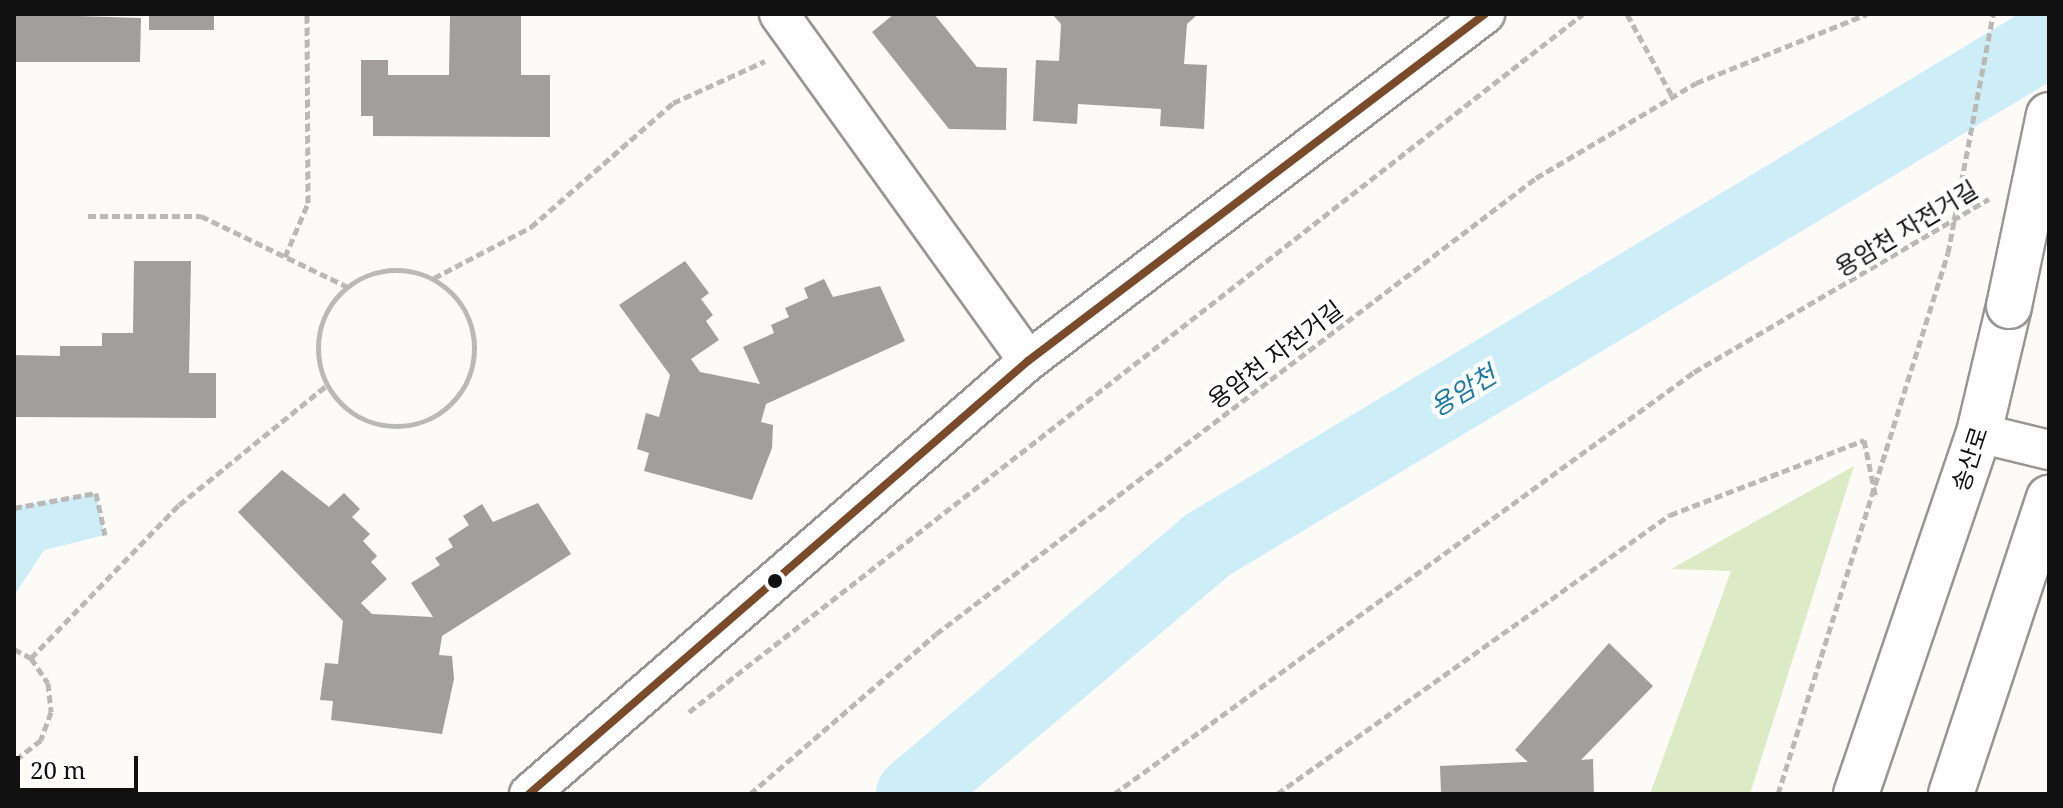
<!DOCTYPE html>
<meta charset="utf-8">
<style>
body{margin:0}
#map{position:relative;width:2063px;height:808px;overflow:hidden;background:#fdfbf7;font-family:"Noto Serif","Noto Sans KR",serif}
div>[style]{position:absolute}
.forest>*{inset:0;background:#dceac5}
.water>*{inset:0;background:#cdeef7}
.river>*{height:74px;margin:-37px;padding:0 37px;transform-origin:37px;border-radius:37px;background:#cdeef7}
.building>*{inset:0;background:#a19e9c}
.path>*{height:5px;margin-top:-2.5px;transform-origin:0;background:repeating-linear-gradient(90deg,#b9b9b8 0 8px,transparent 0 12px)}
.path>.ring{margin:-2.5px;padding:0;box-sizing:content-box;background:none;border:5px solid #b9b9b8;border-radius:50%}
.roads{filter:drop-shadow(2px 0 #979695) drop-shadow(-2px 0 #979695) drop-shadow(0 2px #979695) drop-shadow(0 -2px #979695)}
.minor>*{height:38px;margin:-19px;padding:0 19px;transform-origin:19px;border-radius:19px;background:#fffefe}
.tertiary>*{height:44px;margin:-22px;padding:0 22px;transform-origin:22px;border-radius:22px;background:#fffefe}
.path-bridge>*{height:5px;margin-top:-2.5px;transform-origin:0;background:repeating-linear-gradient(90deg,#b9b9b8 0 8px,transparent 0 12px)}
.bridges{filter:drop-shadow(2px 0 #979695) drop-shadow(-2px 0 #979695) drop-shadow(0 2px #979695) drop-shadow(0 -2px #979695)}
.tertiary-bridge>*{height:44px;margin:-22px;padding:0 22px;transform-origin:22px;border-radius:22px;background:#fffefe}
.bus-1>*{height:8px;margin:-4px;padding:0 4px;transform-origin:4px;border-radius:4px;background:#7a4b2a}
.dots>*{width:22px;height:22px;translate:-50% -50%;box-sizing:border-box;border:4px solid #fff;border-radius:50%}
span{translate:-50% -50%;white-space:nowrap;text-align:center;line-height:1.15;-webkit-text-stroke:8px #fff;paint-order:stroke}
.street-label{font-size:24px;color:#111}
.water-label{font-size:26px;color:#1779a6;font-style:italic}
.frame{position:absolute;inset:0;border:16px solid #111;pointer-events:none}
.scale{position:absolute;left:16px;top:756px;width:122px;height:36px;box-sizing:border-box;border:4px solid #111;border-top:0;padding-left:10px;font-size:24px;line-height:28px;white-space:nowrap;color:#111;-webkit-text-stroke:6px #fff;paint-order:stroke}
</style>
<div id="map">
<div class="forest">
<i style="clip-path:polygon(1854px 466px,1750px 794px,1650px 794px,1731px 571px,1671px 569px)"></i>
</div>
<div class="water">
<i style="clip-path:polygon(96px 493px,105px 535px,44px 550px,14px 596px,14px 507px)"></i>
</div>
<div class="river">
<i style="left:913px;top:794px;width:384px;rotate:-40.2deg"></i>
<i style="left:1206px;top:546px;width:984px;rotate:-31.02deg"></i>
</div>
<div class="building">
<i style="clip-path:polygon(14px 14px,141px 18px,140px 62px,14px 62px)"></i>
<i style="clip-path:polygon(149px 14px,214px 14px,214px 30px,149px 30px)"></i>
<i style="clip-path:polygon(450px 14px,521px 14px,521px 75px,550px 75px,550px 137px,373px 136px,373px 116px,361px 116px,361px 60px,388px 60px,388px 75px,449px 75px)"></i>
<i style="clip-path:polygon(894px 14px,934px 14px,977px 67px,1007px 68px,1006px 130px,949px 129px,872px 32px)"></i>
<i style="clip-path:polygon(1052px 14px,1198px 14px,1187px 24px,1184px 64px,1207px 65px,1204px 129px,1160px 126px,1161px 109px,1078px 104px,1077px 124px,1033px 121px,1036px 60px,1059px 61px,1061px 24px)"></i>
<i style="clip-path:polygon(134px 261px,191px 261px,189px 373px,216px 373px,216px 418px,14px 417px,14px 355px,60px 356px,60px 346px,102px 346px,102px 333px,133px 333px)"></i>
<i style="clip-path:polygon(685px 261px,709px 293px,701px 299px,713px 315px,706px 321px,719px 340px,691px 359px,700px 372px,760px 384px,743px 347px,774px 333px,771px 325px,789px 317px,785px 308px,808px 298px,804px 288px,824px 279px,833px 297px,880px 286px,905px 341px,766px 404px,761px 422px,773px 425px,772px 448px,752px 500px,644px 471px,649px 453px,637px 449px,646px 413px,659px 417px,670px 375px,619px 305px)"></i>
<i style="clip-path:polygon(282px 470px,329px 507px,344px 493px,360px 509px,352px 517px,370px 534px,363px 541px,377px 556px,371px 562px,387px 579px,361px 603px,372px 614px,433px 617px,411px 583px,440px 565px,435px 558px,453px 547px,448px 539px,469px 525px,463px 516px,482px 504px,493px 522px,538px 503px,571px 554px,442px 636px,439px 655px,452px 656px,454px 679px,442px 734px,331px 720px,333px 701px,320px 700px,325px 663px,338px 664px,343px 621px,238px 512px)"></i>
<i style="clip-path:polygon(1609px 643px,1653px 686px,1581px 760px,1593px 759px,1594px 794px,1441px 794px,1440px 766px,1528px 762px,1515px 750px)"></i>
</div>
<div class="path">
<i style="left:1627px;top:14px;width:94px;rotate:61.2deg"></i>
<i style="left:88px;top:216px;width:113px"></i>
<i style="left:201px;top:216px;width:161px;rotate:25.8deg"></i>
<i style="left:285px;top:257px;width:59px;rotate:-66.9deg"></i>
<i style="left:308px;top:203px;width:189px;rotate:-90.3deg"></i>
<i class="ring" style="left:318px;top:270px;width:151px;height:151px"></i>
<i style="left:434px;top:278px;width:110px;rotate:-27.7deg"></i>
<i style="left:531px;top:227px;width:189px;rotate:-41.1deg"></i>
<i style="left:673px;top:103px;width:101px;rotate:-24.5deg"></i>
<i style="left:14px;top:508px;width:83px;rotate:-10.4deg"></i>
<i style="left:96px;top:493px;width:43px;rotate:77.9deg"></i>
<i style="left:14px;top:649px;width:19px;rotate:28deg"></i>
<i style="left:31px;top:658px;width:30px;rotate:56deg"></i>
<i style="left:48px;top:683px;width:29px;rotate:84deg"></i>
<i style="left:51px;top:712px;width:30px;rotate:110deg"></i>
<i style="left:41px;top:740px;width:34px;rotate:142deg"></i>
<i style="left:31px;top:658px;width:213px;rotate:-46deg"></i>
<i style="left:179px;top:505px;width:191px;rotate:-39deg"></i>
<i style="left:689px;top:712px;width:1134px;rotate:-37.98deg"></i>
<i style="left:750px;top:794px;width:245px;rotate:-40.7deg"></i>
<i style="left:936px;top:634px;width:754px;rotate:-37.23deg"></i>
<i style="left:1536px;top:178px;width:186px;rotate:-30.7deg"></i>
<i style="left:1696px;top:83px;width:184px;rotate:-22deg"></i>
<i style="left:1114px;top:794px;width:717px;rotate:-36.04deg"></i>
<i style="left:1694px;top:372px;width:342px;rotate:-30.4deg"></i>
<i style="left:1277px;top:794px;width:482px;rotate:-35.4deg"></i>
<i style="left:1670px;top:515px;width:208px;rotate:-21.1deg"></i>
<i style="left:1864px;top:440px;width:59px;rotate:78.3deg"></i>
<i style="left:1778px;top:794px;width:567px;rotate:-72.56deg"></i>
</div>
<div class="roads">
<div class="minor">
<i style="left:779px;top:14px;width:427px;rotate:54.3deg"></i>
<i style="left:1979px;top:433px;width:72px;rotate:13.7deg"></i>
<i style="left:529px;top:794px;width:661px;rotate:-40.95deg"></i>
<i style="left:1028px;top:361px;width:574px;rotate:-37.21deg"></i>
</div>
<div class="tertiary">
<i style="left:1856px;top:794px;width:381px;rotate:-71.2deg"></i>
<i style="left:1979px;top:433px;width:130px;rotate:-76.7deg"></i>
<i style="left:1951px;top:794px;width:312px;rotate:-71.7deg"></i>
</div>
</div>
<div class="path-bridge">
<i style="left:1948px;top:253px;width:243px;rotate:-79.3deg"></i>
</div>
<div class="bridges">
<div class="tertiary-bridge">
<i style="left:2009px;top:306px;width:195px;rotate:-78.2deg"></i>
</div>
</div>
<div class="bus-1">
<i style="left:529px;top:794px;width:661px;rotate:-40.95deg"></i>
<i style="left:1028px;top:361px;width:574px;rotate:-37.21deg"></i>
</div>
<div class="dots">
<i style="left:775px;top:581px;background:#111"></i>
</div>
<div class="street-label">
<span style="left:1906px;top:228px;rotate:-31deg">용암천 자전거길</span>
<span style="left:1275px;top:354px;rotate:-37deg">용암천 자전거길</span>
<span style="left:1969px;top:459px;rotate:-72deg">송산로</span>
</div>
<div class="water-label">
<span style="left:1463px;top:391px;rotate:-31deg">용암천</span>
</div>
<div class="frame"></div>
<div class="scale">20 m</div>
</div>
